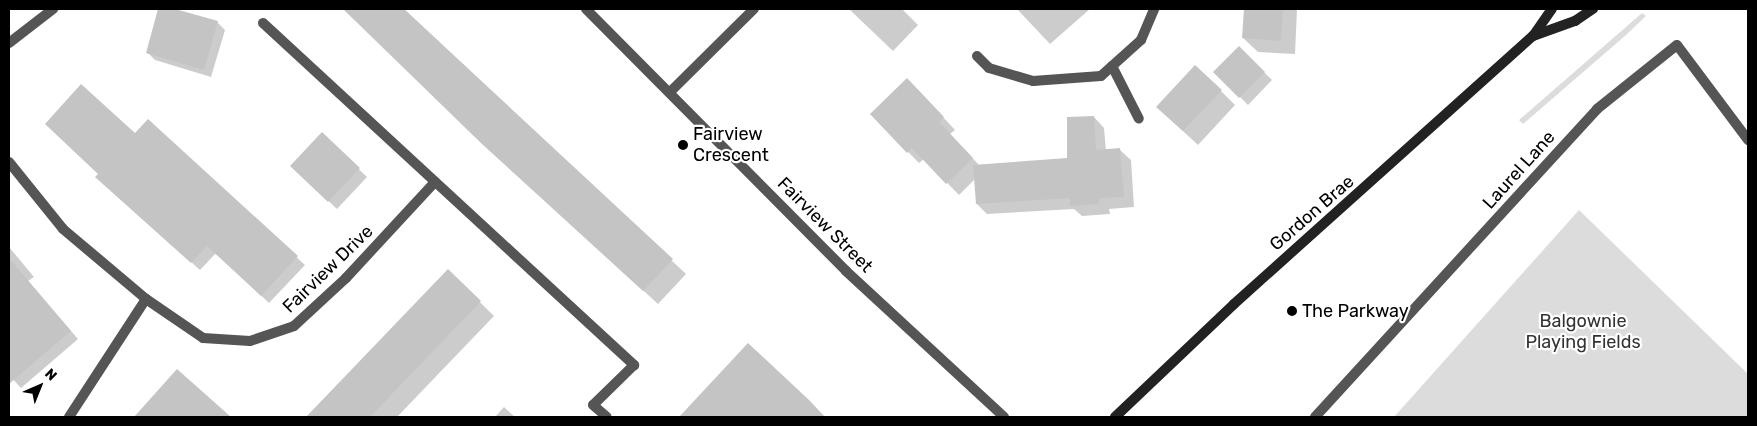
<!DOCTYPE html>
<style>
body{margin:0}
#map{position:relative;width:1757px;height:426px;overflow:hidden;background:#fff;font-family:Rubik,sans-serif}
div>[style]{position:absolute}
.green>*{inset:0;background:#dcdcdc}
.shadow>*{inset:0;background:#0003}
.building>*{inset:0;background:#c4c4c4}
.minor>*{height:10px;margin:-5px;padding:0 5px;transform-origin:5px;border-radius:5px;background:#555}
.tertiary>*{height:10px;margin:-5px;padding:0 5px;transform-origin:5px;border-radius:5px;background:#555}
.secondary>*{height:10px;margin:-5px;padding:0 5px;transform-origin:5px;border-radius:5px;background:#222}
.dots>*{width:14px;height:14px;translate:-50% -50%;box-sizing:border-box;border:2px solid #fff;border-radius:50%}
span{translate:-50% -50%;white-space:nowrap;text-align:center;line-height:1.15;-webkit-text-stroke:4.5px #fff;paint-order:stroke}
.poi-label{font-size:18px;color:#000}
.left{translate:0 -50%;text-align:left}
.street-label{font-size:18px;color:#000}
.park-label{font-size:18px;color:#333}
.frame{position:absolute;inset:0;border:10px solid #000;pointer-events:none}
.north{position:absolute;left:15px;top:361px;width:50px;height:50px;-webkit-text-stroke:4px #fff;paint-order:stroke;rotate:44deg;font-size:14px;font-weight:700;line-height:20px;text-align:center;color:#000}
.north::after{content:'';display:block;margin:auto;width:18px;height:22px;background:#000;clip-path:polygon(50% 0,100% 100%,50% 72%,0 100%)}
</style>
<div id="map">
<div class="green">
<i style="clip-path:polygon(1642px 13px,1646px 16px,1626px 35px,1523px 124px,1519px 120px)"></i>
<i style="clip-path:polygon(1579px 210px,1748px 374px,1748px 417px,1394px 417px)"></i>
</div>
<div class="shadow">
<i style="clip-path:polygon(160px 9px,171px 9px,217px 22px,225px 30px,211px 77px,155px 60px,147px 52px)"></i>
<i style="clip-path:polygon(355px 9px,404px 9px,686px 274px,658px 304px,468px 130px,350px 14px)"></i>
<i style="clip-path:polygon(849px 9px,902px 9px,918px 25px,893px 51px)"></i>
<i style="clip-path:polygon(1017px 9px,1090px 9px,1050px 44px)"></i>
<i style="clip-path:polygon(1245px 9px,1297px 9px,1295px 54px,1258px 52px,1243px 38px)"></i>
<i style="clip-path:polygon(1239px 48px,1272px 80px,1248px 105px,1215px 72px)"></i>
<i style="clip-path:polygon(919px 91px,955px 130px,950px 134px,979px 165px,1068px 159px,1094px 117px,1104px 128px,1106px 151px,1120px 150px,1131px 160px,1134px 207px,1109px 209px,1110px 214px,1082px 216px,1074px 209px,987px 214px,977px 204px,975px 179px,959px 195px,924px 159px,919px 163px,871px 114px)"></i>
<i style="clip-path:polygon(1221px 91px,1235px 105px,1198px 145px,1172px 121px)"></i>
<i style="clip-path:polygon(148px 121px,305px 265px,269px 303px,216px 253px,200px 270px,105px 185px,135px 135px)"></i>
<i style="clip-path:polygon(322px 134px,367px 177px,337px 209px,300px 174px)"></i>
<i style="clip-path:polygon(9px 247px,34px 277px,28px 281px,78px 339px,21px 388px,9px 375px)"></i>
<i style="clip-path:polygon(448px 271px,494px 316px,397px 417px,320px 417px,314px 411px)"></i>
<i style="clip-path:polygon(748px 345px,824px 417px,693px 417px,687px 411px)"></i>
<i style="clip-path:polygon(178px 371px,229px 417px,151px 417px,143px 409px)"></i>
<i style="clip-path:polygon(504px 407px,515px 417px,495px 417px)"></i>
</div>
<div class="building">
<i style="clip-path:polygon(158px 9px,175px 9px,218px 21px,204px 70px,146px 53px)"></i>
<i style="clip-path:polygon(343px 9px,404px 9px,673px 259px,643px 291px,482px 144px)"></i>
<i style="clip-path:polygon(1244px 9px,1283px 9px,1281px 41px,1242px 38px)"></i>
<i style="clip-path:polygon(1239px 46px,1265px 72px,1239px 98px,1213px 72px)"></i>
<i style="clip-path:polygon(1195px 65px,1222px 90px,1183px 131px,1156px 107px)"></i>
<i style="clip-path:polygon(907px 78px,944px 117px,939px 122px,973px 158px,946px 184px,912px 148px,907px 153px,870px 114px)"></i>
<i style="clip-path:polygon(81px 84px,135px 133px,148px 119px,298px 256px,261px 296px,207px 246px,191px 263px,95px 177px,98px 174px,45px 124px)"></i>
<i style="clip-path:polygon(1094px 116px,1096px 150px,1120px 148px,1124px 197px,1099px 198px,1099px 204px,1070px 206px,1070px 198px,976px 204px,973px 165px,1067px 158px,1067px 117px)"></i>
<i style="clip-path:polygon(322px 132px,360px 168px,328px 202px,290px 166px)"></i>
<i style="clip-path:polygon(9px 258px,71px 331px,9px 384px)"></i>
<i style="clip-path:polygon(448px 269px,481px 301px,370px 417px,306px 417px)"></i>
<i style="clip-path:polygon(748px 343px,809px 400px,825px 417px,679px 417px)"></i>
<i style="clip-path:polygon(177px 369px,231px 417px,134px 417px)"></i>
</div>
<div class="minor">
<i style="left:263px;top:23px;width:505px;rotate:42.67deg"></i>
<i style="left:634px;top:365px;width:57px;rotate:135.7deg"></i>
<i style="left:593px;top:405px;width:18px;rotate:41deg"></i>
<i style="left:9px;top:43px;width:56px;rotate:-37.7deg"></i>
<i style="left:977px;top:56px;width:17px;rotate:45deg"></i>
<i style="left:989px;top:68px;width:46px;rotate:16.5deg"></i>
<i style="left:1033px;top:81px;width:68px;rotate:-4.2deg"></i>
<i style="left:1101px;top:76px;width:54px;rotate:-42deg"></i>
<i style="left:1141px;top:40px;width:34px;rotate:-67deg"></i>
<i style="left:1112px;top:66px;width:59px;rotate:63deg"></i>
<i style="left:670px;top:92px;width:118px;rotate:-44.7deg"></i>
<i style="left:9px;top:162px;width:86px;rotate:51.1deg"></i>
<i style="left:63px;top:229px;width:109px;rotate:40.1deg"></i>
<i style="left:146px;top:299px;width:69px;rotate:34.4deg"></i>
<i style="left:203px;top:338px;width:47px;rotate:3.7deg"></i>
<i style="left:250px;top:341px;width:46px;rotate:-18.8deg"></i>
<i style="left:294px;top:326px;width:71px;rotate:-42.7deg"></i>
<i style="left:346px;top:278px;width:131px;rotate:-47.2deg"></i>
<i style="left:69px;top:417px;width:141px;rotate:-56.9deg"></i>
<i style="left:1315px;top:417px;width:418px;rotate:-47.5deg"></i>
<i style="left:1597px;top:109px;width:102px;rotate:-38.7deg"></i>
<i style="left:1677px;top:45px;width:119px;rotate:53.2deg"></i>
</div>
<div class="tertiary">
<i style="left:586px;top:9px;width:369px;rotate:45.2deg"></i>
<i style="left:846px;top:271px;width:215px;rotate:42.7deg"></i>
</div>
<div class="secondary">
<i style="left:1533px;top:36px;width:45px;rotate:-19.7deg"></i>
<i style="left:1575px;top:21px;width:22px;rotate:-34deg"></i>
<i style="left:1115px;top:417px;width:164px;rotate:-43.5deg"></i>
<i style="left:1234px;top:304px;width:402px;rotate:-41.9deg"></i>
<i style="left:1533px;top:36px;width:33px;rotate:-55deg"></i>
</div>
<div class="dots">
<i style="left:683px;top:145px;background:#000"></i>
<i style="left:1292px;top:311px;background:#000"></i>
</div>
<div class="poi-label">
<span class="left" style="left:693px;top:145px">Fairview<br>Crescent</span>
<span class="left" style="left:1302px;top:311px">The Parkway</span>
</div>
<div class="street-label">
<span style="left:1519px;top:170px;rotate:-48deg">Laurel Lane</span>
<span style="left:1312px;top:213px;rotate:-41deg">Gordon Brae</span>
<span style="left:825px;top:225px;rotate:45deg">Fairview Street</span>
<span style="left:328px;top:269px;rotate:-44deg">Fairview Drive</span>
</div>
<div class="park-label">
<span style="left:1583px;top:332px">Balgownie<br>Playing Fields</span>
</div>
<div class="frame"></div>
<div class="north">N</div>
</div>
